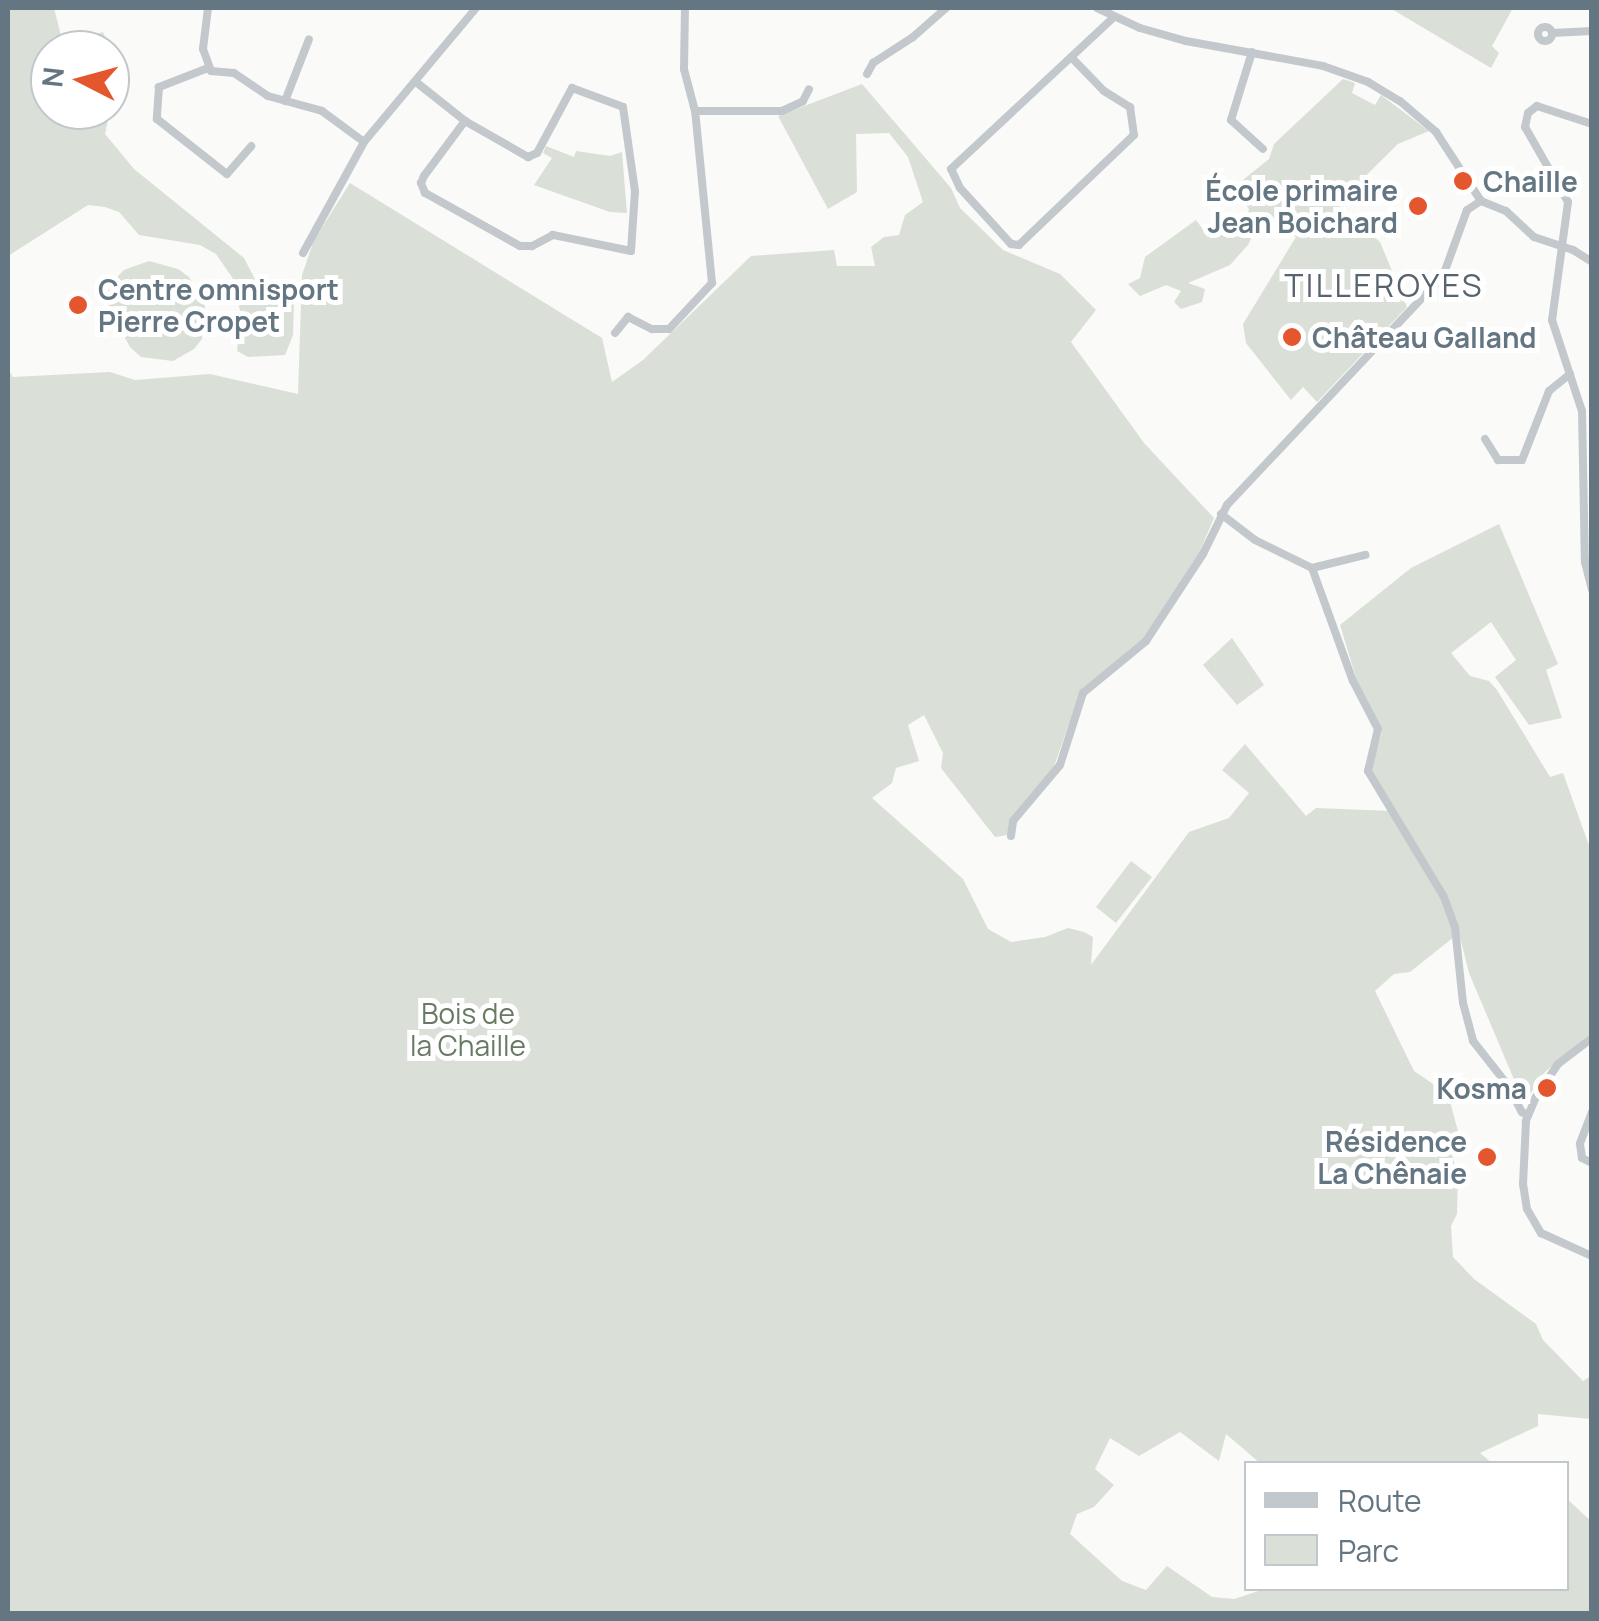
<!DOCTYPE html>
<meta charset="utf-8">
<style>
body{margin:0}
#map{position:relative;width:1599px;height:1621px;overflow:hidden;background:#fafaf8;font-family:Manrope,sans-serif}
div>[style]{position:absolute}
.green>*{inset:0;background:#dadfd7}
.minor>*{height:8px;margin:-4px;padding:0 4px;transform-origin:4px;border-radius:4px;background:#c3c8cc}
.minor>.ring{margin:-4px;padding:0;box-sizing:content-box;background:none;border:8px solid #c3c8cc;border-radius:50%}
.dots>*{width:28px;height:28px;translate:-50% -50%;box-sizing:border-box;border:5px solid #fff;border-radius:50%}
span{translate:-50% -50%;white-space:nowrap;text-align:center;line-height:1.15;-webkit-text-stroke:10px #fff;paint-order:stroke}
.poi-label{font-size:28px;color:#657683;font-weight:700}
.left{translate:0 -50%;text-align:left}
.right{translate:-100% -50%;text-align:right}
.park-label{font-size:28px;color:#687a64}
.quarter-label{font-size:32px;color:#57646e;letter-spacing:2.5px}
.frame{position:absolute;inset:0;border:10px solid #657683;pointer-events:none}
.legend{position:absolute;left:1244px;top:1461px;width:325px;height:130px;box-sizing:border-box;background:#fff;border:2px solid #c1c8cd;margin:0;padding:12px 18px;list-style:none;font-size:30px;color:#657683}
.legend li{display:flex;align-items:center;gap:20px;height:50px}
.legend b{width:50px;border:2px solid #c1c8cd}
.north{position:absolute;left:30px;top:30px;width:100px;height:100px;box-sizing:border-box;background:#fff;border:2px solid #c1c8cd;border-radius:50%;rotate:276deg;font-size:28px;font-weight:700;line-height:40px;text-align:center;color:#657683}
.north::after{content:'';display:block;margin:auto;width:35px;height:45px;background:#e4572e;clip-path:polygon(50% 0,100% 100%,50% 72%,0 100%)}
</style>
<div id="map">
<div class="green">
<i style="clip-path:polygon(8px 8px,54px 8px,63px 44px,103px 32px,110px 50px,50px 50px,50px 110px,110px 110px,105px 134px,134px 169px,244px 258px,261px 291px,280px 306px,288px 297px,294px 301px,293px 335px,285px 355px,248px 357px,237px 351px,241px 316px,234px 280px,216px 254px,200px 245px,139px 235px,119px 212px,105px 207px,88px 205px,8px 256px)"></i>
<i style="clip-path:polygon(1390px 8px,1513px 8px,1492px 46px,1499px 53px,1491px 68px)"></i>
<i style="clip-path:polygon(1343px 79px,1355px 83px,1352px 93px,1375px 105px,1381px 95px,1429px 131px,1398px 144px,1337px 204px,1380px 242px,1407px 307px,1317px 402px,1303px 387px,1291px 400px,1246px 343px,1243px 324px,1296px 237px,1257px 225px,1248px 245px,1230px 265px,1188px 283px,1205px 289px,1202px 302px,1181px 309px,1174px 302px,1181px 291px,1166px 285px,1140px 296px,1128px 284px,1140px 278px,1145px 257px,1196px 220px,1208px 236px,1247px 217px,1249px 209px,1233px 188px,1269px 159px,1274px 144px)"></i>
<i style="clip-path:polygon(862px 84px,951px 188px,960px 208px,1003px 250px,1060px 274px,1096px 310px,1071px 342px,1144px 443px,1214px 518px,1199px 553px,1143px 639px,1079px 695px,1051px 775px,1016px 813px,1008px 835px,995px 837px,941px 768px,943px 753px,924px 715px,908px 725px,919px 761px,896px 768px,892px 783px,872px 798px,963px 879px,988px 929px,1011px 942px,1045px 937px,1068px 928px,1084px 932px,1093px 937px,1091px 965px,1189px 832px,1229px 818px,1249px 793px,1222px 770px,1245px 744px,1306px 816px,1316px 808px,1392px 811px,1371px 770px,1382px 732px,1357px 681px,1340px 625px,1411px 568px,1499px 524px,1558px 664px,1546px 670px,1562px 718px,1529px 725px,1495px 677px,1516px 660px,1491px 622px,1451px 653px,1470px 676px,1489px 681px,1497px 690px,1550px 777px,1563px 773px,1591px 851px,1591px 1033px,1545px 1072px,1524px 1103px,1469px 973px,1459px 933px,1410px 972px,1394px 974px,1375px 991px,1414px 1071px,1448px 1094px,1459px 1135px,1449px 1145px,1458px 1176px,1457px 1214px,1451px 1226px,1453px 1257px,1474px 1279px,1536px 1324px,1543px 1340px,1583px 1381px,1591px 1376px,1591px 1419px,1538px 1414px,1538px 1426px,1480px 1453px,1493px 1464px,1260px 1463px,1226px 1434px,1219px 1461px,1180px 1432px,1139px 1456px,1110px 1438px,1095px 1469px,1114px 1485px,1094px 1507px,1077px 1514px,1070px 1534px,1122px 1581px,1146px 1590px,1167px 1566px,1212px 1597px,1234px 1599px,1268px 1588px,1566px 1588px,1567px 1499px,1591px 1521px,1591px 1613px,8px 1613px,8px 369px,13px 377px,110px 372px,135px 380px,210px 374px,298px 394px,302px 275px,314px 240px,350px 183px,602px 338px,612px 382px,643px 360px,751px 256px,834px 250px,837px 266px,875px 266px,871px 247px,884px 237px,899px 235px,905px 215px,923px 202px,908px 157px,889px 133px,856px 134px,857px 192px,828px 209px,778px 116px)"></i>
<i style="clip-path:polygon(546px 146px,574px 157px,576px 151px,610px 156px,622px 152px,627px 213px,610px 212px,534px 185px,552px 158px,543px 153px)"></i>
<i style="clip-path:polygon(149px 261px,178px 269px,189px 277px,205px 305px,202px 339px,194px 349px,173px 361px,141px 357px,130px 347px,109px 309px,107px 294px,113px 281px,124px 270px)"></i>
<i style="clip-path:polygon(1232px 638px,1264px 685px,1237px 705px,1203px 665px)"></i>
<i style="clip-path:polygon(1131px 861px,1152px 877px,1116px 923px,1096px 907px)"></i>
</div>
<div class="minor">
<i style="left:208px;top:8px;width:41px;rotate:97deg"></i>
<i style="left:203px;top:49px;width:23px;rotate:70deg"></i>
<i style="left:211px;top:71px;width:23px;rotate:5deg"></i>
<i style="left:234px;top:73px;width:41px;rotate:34.1deg"></i>
<i style="left:268px;top:96px;width:56px;rotate:15.5deg"></i>
<i style="left:322px;top:111px;width:52px;rotate:36.4deg"></i>
<i style="left:1097px;top:8px;width:47px;rotate:24.9deg"></i>
<i style="left:1140px;top:28px;width:48px;rotate:15.8deg"></i>
<i style="left:1186px;top:41px;width:139px;rotate:10.3deg"></i>
<i style="left:1323px;top:66px;width:48px;rotate:19.6deg"></i>
<i style="left:1368px;top:82px;width:37px;rotate:31deg"></i>
<i style="left:1400px;top:101px;width:48px;rotate:40.7deg"></i>
<i style="left:1436px;top:132px;width:82px;rotate:56.9deg"></i>
<i style="left:1481px;top:201px;width:27px;rotate:22deg"></i>
<i style="left:1506px;top:211px;width:38px;rotate:43deg"></i>
<i style="left:1534px;top:237px;width:41px;rotate:18.4deg"></i>
<i style="left:1573px;top:250px;width:22px;rotate:32deg"></i>
<i class="ring" style="left:1538px;top:27px;width:6px;height:6px"></i>
<i style="left:1552px;top:33px;width:40px;rotate:-2.9deg"></i>
<i style="left:1252px;top:52px;width:71px;rotate:107.2deg"></i>
<i style="left:1231px;top:120px;width:43px;rotate:42.2deg"></i>
<i style="left:1071px;top:57px;width:47px;rotate:45.9deg"></i>
<i style="left:1104px;top:91px;width:31px;rotate:32deg"></i>
<i style="left:1130px;top:107px;width:28px;rotate:82deg"></i>
<i style="left:1134px;top:135px;width:159px;rotate:136.3deg"></i>
<i style="left:1019px;top:245px;width:8px;rotate:-173deg"></i>
<i style="left:1011px;top:244px;width:76px;rotate:-132.3deg"></i>
<i style="left:960px;top:188px;width:21px;rotate:-115deg"></i>
<i style="left:951px;top:169px;width:223px;rotate:-43deg"></i>
<i style="left:208px;top:68px;width:53px;rotate:158.8deg"></i>
<i style="left:159px;top:87px;width:32px;rotate:94deg"></i>
<i style="left:157px;top:119px;width:89px;rotate:38.2deg"></i>
<i style="left:227px;top:174px;width:37px;rotate:-49deg"></i>
<i style="left:867px;top:74px;width:13px;rotate:-61deg"></i>
<i style="left:873px;top:63px;width:48px;rotate:-33deg"></i>
<i style="left:913px;top:37px;width:44px;rotate:-41.3deg"></i>
<i style="left:416px;top:82px;width:63px;rotate:38.5deg"></i>
<i style="left:465px;top:121px;width:73px;rotate:29.7deg"></i>
<i style="left:528px;top:157px;width:10px;rotate:-24deg"></i>
<i style="left:537px;top:153px;width:74px;rotate:-61.7deg"></i>
<i style="left:572px;top:88px;width:54px;rotate:20.4deg"></i>
<i style="left:623px;top:107px;width:85px;rotate:81.9deg"></i>
<i style="left:635px;top:191px;width:60px;rotate:93.8deg"></i>
<i style="left:631px;top:251px;width:80px;rotate:-168.4deg"></i>
<i style="left:553px;top:235px;width:24px;rotate:152deg"></i>
<i style="left:532px;top:246px;width:12px;rotate:180deg"></i>
<i style="left:520px;top:246px;width:109px;rotate:-150.8deg"></i>
<i style="left:425px;top:193px;width:11px;rotate:-112deg"></i>
<i style="left:421px;top:183px;width:8px;rotate:-67deg"></i>
<i style="left:424px;top:176px;width:69px;rotate:-53.3deg"></i>
<i style="left:285px;top:101px;width:66px;rotate:-68.8deg"></i>
<i style="left:695px;top:111px;width:87px"></i>
<i style="left:782px;top:111px;width:23px;rotate:-25deg"></i>
<i style="left:803px;top:101px;width:13px;rotate:-63deg"></i>
<i style="left:1592px;top:124px;width:58px;rotate:-161.9deg"></i>
<i style="left:1537px;top:106px;width:11px;rotate:142deg"></i>
<i style="left:1528px;top:113px;width:14px;rotate:102deg"></i>
<i style="left:1525px;top:127px;width:86px;rotate:60.2deg"></i>
<i style="left:1568px;top:202px;width:119px;rotate:97.7deg"></i>
<i style="left:1552px;top:320px;width:96px;rotate:71.8deg"></i>
<i style="left:1582px;top:411px;width:151px;rotate:88.9deg"></i>
<i style="left:1585px;top:562px;width:29px;rotate:76deg"></i>
<i style="left:303px;top:253px;width:127px;rotate:-61.2deg"></i>
<i style="left:364px;top:142px;width:175px;rotate:-50.1deg"></i>
<i style="left:615px;top:333px;width:21px;rotate:-51deg"></i>
<i style="left:628px;top:317px;width:27px;rotate:27deg"></i>
<i style="left:652px;top:329px;width:17px"></i>
<i style="left:669px;top:329px;width:63px;rotate:-46.9deg"></i>
<i style="left:712px;top:283px;width:173px;rotate:-95.6deg"></i>
<i style="left:695px;top:111px;width:43px;rotate:-104.7deg"></i>
<i style="left:684px;top:69px;width:61px;rotate:-89.1deg"></i>
<i style="left:1485px;top:439px;width:25px;rotate:58deg"></i>
<i style="left:1498px;top:460px;width:24px"></i>
<i style="left:1522px;top:460px;width:74px;rotate:-68.6deg"></i>
<i style="left:1549px;top:391px;width:27px;rotate:-39deg"></i>
<i style="left:1221px;top:514px;width:43px;rotate:37.4deg"></i>
<i style="left:1255px;top:540px;width:64px;rotate:26.2deg"></i>
<i style="left:1312px;top:568px;width:55px;rotate:-13.8deg"></i>
<i style="left:1312px;top:568px;width:120px;rotate:70.1deg"></i>
<i style="left:1353px;top:681px;width:54px;rotate:62.5deg"></i>
<i style="left:1378px;top:729px;width:43px;rotate:103.4deg"></i>
<i style="left:1368px;top:771px;width:147px;rotate:58.9deg"></i>
<i style="left:1444px;top:897px;width:32px;rotate:70deg"></i>
<i style="left:1455px;top:927px;width:76px;rotate:84deg"></i>
<i style="left:1463px;top:1003px;width:39px;rotate:75deg"></i>
<i style="left:1473px;top:1041px;width:55px;rotate:51.7deg"></i>
<i style="left:1507px;top:1084px;width:32px;rotate:62deg"></i>
<i style="left:1522px;top:1112px;width:7px;rotate:27deg"></i>
<i style="left:1011px;top:836px;width:15px;rotate:-82deg"></i>
<i style="left:1013px;top:821px;width:73px;rotate:-50deg"></i>
<i style="left:1060px;top:765px;width:76px;rotate:-72.3deg"></i>
<i style="left:1083px;top:693px;width:82px;rotate:-39.5deg"></i>
<i style="left:1146px;top:641px;width:104px;rotate:-56.8deg"></i>
<i style="left:1203px;top:554px;width:55px;rotate:-63.9deg"></i>
<i style="left:1227px;top:505px;width:315px;rotate:-46.7deg"></i>
<i style="left:1443px;top:276px;width:70px;rotate:-70deg"></i>
<i style="left:1467px;top:210px;width:17px;rotate:-33deg"></i>
<i style="left:1592px;top:1038px;width:43px;rotate:142.6deg"></i>
<i style="left:1558px;top:1064px;width:40px;rotate:124deg"></i>
<i style="left:1536px;top:1097px;width:26px;rotate:113deg"></i>
<i style="left:1526px;top:1121px;width:63px;rotate:92.7deg"></i>
<i style="left:1523px;top:1184px;width:25px;rotate:81deg"></i>
<i style="left:1527px;top:1209px;width:28px;rotate:60deg"></i>
<i style="left:1541px;top:1233px;width:56px;rotate:24.3deg"></i>
<i style="left:1592px;top:1112px;width:34px;rotate:111deg"></i>
<i style="left:1580px;top:1144px;width:14px;rotate:82deg"></i>
<i style="left:1582px;top:1158px;width:11px;rotate:27deg"></i>
</div>
<div class="dots">
<i style="left:1463px;top:181px;background:#e4572e"></i>
<i style="left:1418px;top:206px;background:#e4572e"></i>
<i style="left:78px;top:305px;background:#e4572e"></i>
<i style="left:1292px;top:337px;background:#e4572e"></i>
<i style="left:1547px;top:1088px;background:#e4572e"></i>
<i style="left:1487px;top:1157px;background:#e4572e"></i>
</div>
<div class="poi-label">
<span class="left" style="left:1483px;top:181px">Chaille</span>
<span class="right" style="left:1398px;top:206px">École primaire<br>Jean Boichard</span>
<span class="left" style="left:98px;top:305px">Centre omnisport<br>Pierre Cropet</span>
<span class="left" style="left:1312px;top:337px">Château Galland</span>
<span class="right" style="left:1527px;top:1088px">Kosma</span>
<span class="right" style="left:1467px;top:1157px">Résidence<br>La Chênaie</span>
</div>
<div class="park-label">
<span style="left:468px;top:1029px">Bois de<br>la Chaille</span>
</div>
<div class="quarter-label">
<span style="left:1384px;top:285px">TILLEROYES</span>
</div>
<div class="frame"></div>
<ul class="legend">
<li><b style="height:12px;background:#c3c8cc"></b>Route</li>
<li><b style="height:28px;background:#dadfd7"></b>Parc</li>
</ul>
<div class="north">N</div>
</div>
